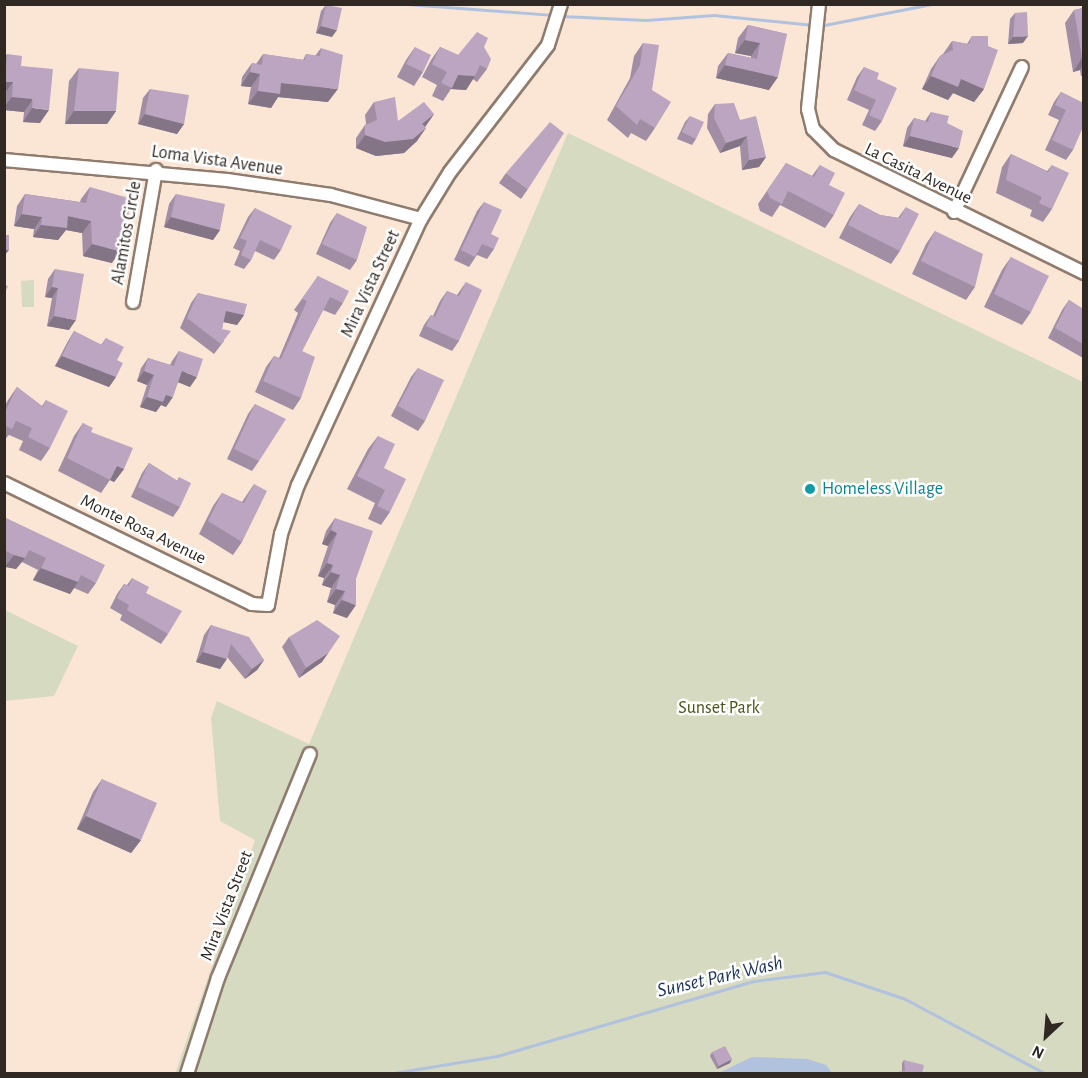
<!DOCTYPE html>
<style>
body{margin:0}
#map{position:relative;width:1088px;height:1078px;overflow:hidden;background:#fbe6d6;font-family:"Alegreya Sans",sans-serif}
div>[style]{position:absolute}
.green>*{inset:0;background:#d6dac0}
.water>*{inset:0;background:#b0c2de}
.stream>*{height:3px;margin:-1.5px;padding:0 1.5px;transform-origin:1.5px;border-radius:1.5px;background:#b0c2de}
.roads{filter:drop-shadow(2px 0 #8f7c6e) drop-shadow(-2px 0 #8f7c6e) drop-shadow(0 2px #8f7c6e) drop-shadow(0 -2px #8f7c6e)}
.street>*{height:12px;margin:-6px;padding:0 6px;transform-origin:6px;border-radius:6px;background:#fff}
.wall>*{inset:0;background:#a18ea5}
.shaded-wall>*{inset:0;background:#837486}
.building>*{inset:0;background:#bba5c0}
.dots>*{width:16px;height:16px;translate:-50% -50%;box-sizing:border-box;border:3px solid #fff;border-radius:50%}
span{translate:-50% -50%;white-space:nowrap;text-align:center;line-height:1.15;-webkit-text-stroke:5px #fff;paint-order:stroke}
.street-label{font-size:18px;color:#302822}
.culture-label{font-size:18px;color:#0d838f}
.left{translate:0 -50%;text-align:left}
.park-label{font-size:18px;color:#4c521d}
.water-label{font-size:20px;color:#1b3359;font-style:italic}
.frame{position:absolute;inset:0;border:6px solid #302822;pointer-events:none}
.north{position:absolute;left:1016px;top:1006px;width:60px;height:60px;-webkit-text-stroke:4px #fff;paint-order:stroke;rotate:206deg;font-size:16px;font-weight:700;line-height:24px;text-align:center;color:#302822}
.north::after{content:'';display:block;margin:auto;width:21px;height:27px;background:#302822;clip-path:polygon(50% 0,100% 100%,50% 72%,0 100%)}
</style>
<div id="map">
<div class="green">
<i style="clip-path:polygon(568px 133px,1083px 382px,1083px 1073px,175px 1074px,255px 840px,220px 821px,211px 718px,217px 701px,309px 744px)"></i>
<i style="clip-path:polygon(34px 280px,34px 307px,22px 307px,21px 281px)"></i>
<i style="clip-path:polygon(5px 610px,78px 646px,54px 696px,5px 701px)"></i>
</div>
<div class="water">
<i style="clip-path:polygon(752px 1057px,807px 1059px,826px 1065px,832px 1073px,719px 1073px)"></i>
</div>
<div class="stream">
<i style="left:407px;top:4px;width:145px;rotate:4.3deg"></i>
<i style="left:562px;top:16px;width:84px;rotate:2.7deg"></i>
<i style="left:646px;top:20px;width:68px;rotate:-4.2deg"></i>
<i style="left:714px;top:15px;width:100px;rotate:5.8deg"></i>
<i style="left:819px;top:26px;width:115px;rotate:-11deg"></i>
<i style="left:387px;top:1074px;width:111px;rotate:-9.3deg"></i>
<i style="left:497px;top:1056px;width:268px;rotate:-16.3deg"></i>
<i style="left:754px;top:981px;width:72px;rotate:-7.2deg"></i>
<i style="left:825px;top:972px;width:84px;rotate:18.6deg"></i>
<i style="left:905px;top:999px;width:160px;rotate:28deg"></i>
</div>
<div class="roads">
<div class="street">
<i style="left:819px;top:4px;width:106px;rotate:96deg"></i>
<i style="left:808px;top:109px;width:21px;rotate:76deg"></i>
<i style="left:813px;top:129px;width:30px;rotate:45deg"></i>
<i style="left:834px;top:150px;width:279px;rotate:26.2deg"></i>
<i style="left:4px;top:160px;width:224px;rotate:5.1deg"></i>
<i style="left:227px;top:180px;width:105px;rotate:8.2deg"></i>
<i style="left:331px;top:195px;width:93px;rotate:14.9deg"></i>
<i style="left:954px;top:212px;width:160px;rotate:-64.9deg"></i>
<i style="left:133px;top:302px;width:134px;rotate:-80.1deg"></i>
<i style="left:4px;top:483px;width:276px;rotate:26deg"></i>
<i style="left:252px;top:604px;width:16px;rotate:4deg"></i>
<i style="left:268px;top:605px;width:72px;rotate:-79.6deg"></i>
<i style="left:281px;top:534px;width:52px;rotate:-70.9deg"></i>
<i style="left:298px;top:485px;width:293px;rotate:-65.2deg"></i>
<i style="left:421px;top:219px;width:55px;rotate:-58.3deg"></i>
<i style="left:450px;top:172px;width:160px;rotate:-52.3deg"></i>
<i style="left:548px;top:45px;width:43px;rotate:-72.4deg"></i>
<i style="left:187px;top:1074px;width:101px;rotate:-72.1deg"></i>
<i style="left:218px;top:978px;width:242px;rotate:-67.7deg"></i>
</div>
</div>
<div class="wall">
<i style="clip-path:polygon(326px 5px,332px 37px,316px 33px,321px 11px)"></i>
<i style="clip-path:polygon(1083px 8px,1083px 76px,1081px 76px,1080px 70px,1073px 72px,1065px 23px,1074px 10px)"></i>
<i style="clip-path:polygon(1015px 13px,1023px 43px,1008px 44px,1010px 19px)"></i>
<i style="clip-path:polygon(748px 25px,787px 34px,769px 90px,716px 78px,718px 66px,728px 53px,751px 58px,751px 56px,735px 53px,738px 38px)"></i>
<i style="clip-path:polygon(972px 36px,984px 89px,974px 102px,953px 93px,948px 100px,922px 89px,931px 69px,940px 56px,943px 54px,952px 41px,967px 44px)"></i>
<i style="clip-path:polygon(643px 43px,652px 90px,655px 128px,646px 141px,631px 133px,628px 138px,607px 120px,630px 78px,634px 56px)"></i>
<i style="clip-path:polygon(415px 47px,423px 72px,414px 86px,397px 77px,406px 60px)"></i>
<i style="clip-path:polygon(440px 47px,458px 55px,484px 47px,487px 69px,477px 82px,473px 79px,466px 90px,451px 89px,443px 101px,432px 96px,437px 85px,422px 77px,431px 60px)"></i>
<i style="clip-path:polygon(321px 48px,328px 102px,278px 97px,271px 108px,248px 104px,251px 87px,241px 86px,242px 77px,252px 63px,256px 64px,263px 54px,303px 60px,306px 54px,315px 56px)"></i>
<i style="clip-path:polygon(7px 54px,21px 66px,40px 123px,23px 122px,24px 112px,4px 110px,4px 58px)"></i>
<i style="clip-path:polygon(864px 67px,877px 79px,882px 121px,875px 131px,862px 125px,869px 110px,847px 100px,857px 77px)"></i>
<i style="clip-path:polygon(79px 68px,116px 111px,107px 124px,65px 124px,69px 81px)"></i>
<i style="clip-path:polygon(150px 89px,184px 124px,177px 134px,138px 124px,143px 98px)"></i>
<i style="clip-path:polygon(1061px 92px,1083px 103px,1073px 150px,1066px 160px,1045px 150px,1059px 120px,1048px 115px,1054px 102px)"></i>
<i style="clip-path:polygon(374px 102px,398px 121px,434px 114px,425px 127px,417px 141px,404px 153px,376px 156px,356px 148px,356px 138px,365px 125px,366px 124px,365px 115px)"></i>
<i style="clip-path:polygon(715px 104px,740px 120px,766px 157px,759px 167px,742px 170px,740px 146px,720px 153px,707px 128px,708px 114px)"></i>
<i style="clip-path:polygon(931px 112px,947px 123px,952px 158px,903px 146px,907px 128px,914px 118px,925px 121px)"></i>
<i style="clip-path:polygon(690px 116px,696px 139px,692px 145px,677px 139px,685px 122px)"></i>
<i style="clip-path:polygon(1011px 154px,1047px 171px,1052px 165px,1052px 209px,1043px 222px,1030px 216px,1032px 210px,996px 193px,1002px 167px)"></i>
<i style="clip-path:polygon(786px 163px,812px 176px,820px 165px,829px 185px,834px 215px,825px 228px,780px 205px,772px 217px,760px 211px,758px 204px)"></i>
<i style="clip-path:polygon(506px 173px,528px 189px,521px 199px,499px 183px)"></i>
<i style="clip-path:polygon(90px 187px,112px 263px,83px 256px,82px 233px,66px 230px,58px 240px,33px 237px,34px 229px,14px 226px,17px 206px,25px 194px,80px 202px,81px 199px)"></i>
<i style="clip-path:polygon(176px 194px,220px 230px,213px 240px,164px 227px,169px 204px)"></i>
<i style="clip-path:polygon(484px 202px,494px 249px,487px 259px,477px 255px,469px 267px,454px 260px,477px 211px)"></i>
<i style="clip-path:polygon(859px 204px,880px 215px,898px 218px,906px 207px,900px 251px,891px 264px,839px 238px,850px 217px)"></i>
<i style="clip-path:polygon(255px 208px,281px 250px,274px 260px,255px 251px,251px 260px,244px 269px,234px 265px,240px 251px,233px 248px,248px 217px)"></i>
<i style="clip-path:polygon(337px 213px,357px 260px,350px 270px,316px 254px,330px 223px)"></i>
<i style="clip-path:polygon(935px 231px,975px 287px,966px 300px,912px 274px,926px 244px)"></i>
<i style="clip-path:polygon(1011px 257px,1031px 312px,1022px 325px,984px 307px,1002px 270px)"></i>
<i style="clip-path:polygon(55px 269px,69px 330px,47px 326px,52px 298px,45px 297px,48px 279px)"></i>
<i style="clip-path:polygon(318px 276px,343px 303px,335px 315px,323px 310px,302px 351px,301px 398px,293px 410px,255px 392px,266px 367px,274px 356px,279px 358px,298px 313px,294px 310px)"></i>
<i style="clip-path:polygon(466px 282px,459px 341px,452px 351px,419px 336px,424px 325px,431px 315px,433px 316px,440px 301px,447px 291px,457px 295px)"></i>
<i style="clip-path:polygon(198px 293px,244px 315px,237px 325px,223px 322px,222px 329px,224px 341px,214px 354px,180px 328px,191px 303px)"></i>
<i style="clip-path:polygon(1069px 300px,1083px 309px,1083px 358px,1048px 338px,1062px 310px)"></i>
<i style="clip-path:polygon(74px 331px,101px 345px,106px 338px,117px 360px,116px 377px,109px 387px,55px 366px,68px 341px)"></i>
<i style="clip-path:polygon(179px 351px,190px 387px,178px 382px,166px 407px,161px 405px,156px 412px,140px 407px,147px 385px,137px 381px,141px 368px,148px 358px,170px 365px,172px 361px)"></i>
<i style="clip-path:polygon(418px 368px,425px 421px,418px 431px,391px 416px,411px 377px)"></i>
<i style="clip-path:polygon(17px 387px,42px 406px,46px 400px,50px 448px,41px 461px,19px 450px,23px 441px,9px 435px,4px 440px,4px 407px,8px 400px)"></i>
<i style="clip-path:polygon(255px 404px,259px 461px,252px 471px,227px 459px,248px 414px)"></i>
<i style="clip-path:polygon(83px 423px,124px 469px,114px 482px,110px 480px,101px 493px,58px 471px,74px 436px)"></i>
<i style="clip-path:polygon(378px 436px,390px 512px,381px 525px,368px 519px,375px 503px,347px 489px,368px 449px)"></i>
<i style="clip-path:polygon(149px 463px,177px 481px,179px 477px,180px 507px,173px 517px,131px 497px,142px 473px)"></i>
<i style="clip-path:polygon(254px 484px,242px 542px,233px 555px,199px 534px,213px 506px,222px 493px,242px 502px)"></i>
<i style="clip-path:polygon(4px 517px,96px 583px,88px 594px,74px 588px,70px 594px,33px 580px,38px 570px,22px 562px,16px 569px,4px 566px)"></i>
<i style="clip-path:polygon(335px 518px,356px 579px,347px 618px,333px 613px,335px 605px,327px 602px,331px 588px,322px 585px,324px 578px,318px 576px,328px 546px,322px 544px,326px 531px)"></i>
<i style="clip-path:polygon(132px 578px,146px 593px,168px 634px,161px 644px,120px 620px,122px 615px,110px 608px,117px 594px,124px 584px,127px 585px)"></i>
<i style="clip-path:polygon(211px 625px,264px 660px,257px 670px,245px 679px,227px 657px,220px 669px,196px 662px,204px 635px)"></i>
<i style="clip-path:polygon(289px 637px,322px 662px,299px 678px,282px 647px)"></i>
<i style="clip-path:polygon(102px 779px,141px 840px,131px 853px,77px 829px,93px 792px)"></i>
<i style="clip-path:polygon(712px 1052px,730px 1063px,717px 1069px,710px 1056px)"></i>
<i style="clip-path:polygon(904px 1060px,922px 1074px,888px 1074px,889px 1073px,902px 1072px,902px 1063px)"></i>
</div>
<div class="shaded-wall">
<i style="clip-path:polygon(321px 26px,337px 30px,332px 37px,316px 33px)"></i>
<i style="clip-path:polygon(1028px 36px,1023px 43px,1008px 44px,1013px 37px)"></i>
<i style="clip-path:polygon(745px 40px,760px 43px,751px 56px,735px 53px)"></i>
<i style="clip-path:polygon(1082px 58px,1083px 58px,1083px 65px,1080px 70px,1073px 72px)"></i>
<i style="clip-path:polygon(725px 65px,778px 77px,769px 90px,716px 78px)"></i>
<i style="clip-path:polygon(250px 72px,260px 74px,251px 87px,241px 86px)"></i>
<i style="clip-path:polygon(458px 75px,475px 76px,466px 90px,451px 89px)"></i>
<i style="clip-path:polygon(931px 76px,961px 79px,984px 89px,974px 102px,953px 93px,948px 100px,922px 89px)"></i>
<i style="clip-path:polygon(4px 82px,13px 82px,4px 94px)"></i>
<i style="clip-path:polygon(281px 83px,338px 89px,328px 102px,278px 97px,271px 108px,248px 104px,258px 91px)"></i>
<i style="clip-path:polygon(12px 97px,33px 99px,24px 112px,4px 110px,4px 107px)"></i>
<i style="clip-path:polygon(32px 108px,49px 110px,40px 123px,23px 122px)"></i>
<i style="clip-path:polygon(74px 111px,116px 111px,107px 124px,65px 124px)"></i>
<i style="clip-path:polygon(145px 114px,184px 124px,177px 134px,138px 124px)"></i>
<i style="clip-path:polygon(434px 114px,425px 127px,422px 124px)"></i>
<i style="clip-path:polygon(426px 128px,417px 141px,404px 153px,376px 156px,356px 148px,365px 135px)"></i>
<i style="clip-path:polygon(747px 136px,740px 146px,720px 153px,726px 143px)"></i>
<i style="clip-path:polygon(910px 136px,959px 148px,952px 158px,903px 146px)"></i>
<i style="clip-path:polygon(766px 157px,759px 167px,742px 170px,749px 160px)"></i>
<i style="clip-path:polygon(22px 214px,42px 217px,34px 229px,14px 226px)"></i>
<i style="clip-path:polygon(68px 216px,91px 221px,82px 233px,66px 230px,58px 240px,33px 237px,41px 225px)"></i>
<i style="clip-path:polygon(171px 217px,220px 230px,213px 240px,164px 227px)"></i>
<i style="clip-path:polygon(92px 244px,120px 251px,112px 263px,83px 256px)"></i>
<i style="clip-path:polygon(4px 250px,9px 250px,4px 256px)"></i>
<i style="clip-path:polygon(52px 287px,58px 288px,52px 298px,45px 297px)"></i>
<i style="clip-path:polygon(226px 311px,244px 315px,237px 325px,219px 321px)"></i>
<i style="clip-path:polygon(54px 316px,76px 320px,69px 330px,47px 326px)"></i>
<i style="clip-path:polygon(62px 356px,116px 377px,109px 387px,55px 366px)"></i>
<i style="clip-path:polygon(144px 371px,154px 375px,147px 385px,137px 381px)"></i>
<i style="clip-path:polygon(182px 371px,197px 377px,190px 387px,175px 381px)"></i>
<i style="clip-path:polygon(166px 395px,173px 397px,166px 407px,161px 405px,156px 412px,140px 407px,147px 397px)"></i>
<i style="clip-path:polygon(117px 466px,124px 469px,114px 482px,108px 479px)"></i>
<i style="clip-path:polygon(331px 530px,337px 533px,328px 546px,322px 544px)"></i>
<i style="clip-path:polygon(14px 555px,25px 558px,16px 569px,5px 567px)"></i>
<i style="clip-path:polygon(327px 563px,333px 565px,324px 578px,318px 576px)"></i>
<i style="clip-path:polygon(41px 568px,78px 582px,70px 594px,33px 580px)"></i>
<i style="clip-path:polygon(331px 572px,340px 575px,331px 588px,322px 585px)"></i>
<i style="clip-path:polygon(336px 589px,345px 591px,335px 605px,327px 602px)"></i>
<i style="clip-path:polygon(342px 600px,356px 605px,347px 618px,333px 613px)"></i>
<i style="clip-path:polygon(203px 652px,227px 659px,220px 669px,196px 662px)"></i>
<i style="clip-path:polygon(329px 652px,322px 662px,299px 678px,306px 668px)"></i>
<i style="clip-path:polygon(264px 660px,257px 670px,245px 679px,252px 669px)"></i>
<i style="clip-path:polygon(86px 816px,141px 840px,131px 853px,77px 829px)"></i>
<i style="clip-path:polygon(732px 1059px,730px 1063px,717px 1069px,719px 1066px)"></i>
</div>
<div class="building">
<i style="clip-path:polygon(326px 5px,342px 8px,337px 30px,321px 26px)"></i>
<i style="clip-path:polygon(1083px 8px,1083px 58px,1082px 58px,1074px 10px)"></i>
<i style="clip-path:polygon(1027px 12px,1028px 36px,1013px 37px,1015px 13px)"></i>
<i style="clip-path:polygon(748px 25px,787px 34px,778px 77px,725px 65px,728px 53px,757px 59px,760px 43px,745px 40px)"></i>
<i style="clip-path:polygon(477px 32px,488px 38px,484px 47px,491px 59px,487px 69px,480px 65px,475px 76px,458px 75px,452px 88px,441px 83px,447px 72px,432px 64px,440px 47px,458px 55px)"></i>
<i style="clip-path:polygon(972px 36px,988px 36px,988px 46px,998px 50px,984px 89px,961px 79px,958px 87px,931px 76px,940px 56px,953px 50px,952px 41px,969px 44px)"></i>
<i style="clip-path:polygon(643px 43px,659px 45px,652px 90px,671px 102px,655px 128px,640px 119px,637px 125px,616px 106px,640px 65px)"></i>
<i style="clip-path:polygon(415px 47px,431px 55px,423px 72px,406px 64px)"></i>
<i style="clip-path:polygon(321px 48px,343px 55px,338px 89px,281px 83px,280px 94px,258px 91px,260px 74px,250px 72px,252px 63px,262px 65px,263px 54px,305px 60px,306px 54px,320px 56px)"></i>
<i style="clip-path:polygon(7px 54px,22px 56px,21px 66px,53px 69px,49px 110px,32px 108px,33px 99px,12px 97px,13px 82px,5px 82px)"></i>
<i style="clip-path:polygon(864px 67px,879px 73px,877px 79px,897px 88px,882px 121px,869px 115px,876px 100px,854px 90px)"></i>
<i style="clip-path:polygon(79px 68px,119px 72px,116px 111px,74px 111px)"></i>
<i style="clip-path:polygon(150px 89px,189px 95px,184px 124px,145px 114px)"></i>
<i style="clip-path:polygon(1061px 92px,1083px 103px,1083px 127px,1073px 150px,1052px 140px,1066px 110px,1055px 105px)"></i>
<i style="clip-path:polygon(395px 97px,398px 121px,424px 102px,434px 114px,422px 124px,426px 128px,413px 139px,385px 142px,365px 135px,365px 125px,377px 120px,374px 102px)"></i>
<i style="clip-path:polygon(734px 103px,740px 120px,756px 116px,766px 157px,749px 160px,747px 136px,726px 143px,714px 118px,715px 104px)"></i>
<i style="clip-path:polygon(931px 112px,949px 116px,947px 123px,963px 131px,959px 148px,910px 136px,914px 118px,928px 122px)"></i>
<i style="clip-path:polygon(690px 116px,704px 122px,696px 139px,682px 132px)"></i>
<i style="clip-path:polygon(550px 122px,564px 133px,528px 189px,506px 173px)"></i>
<i style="clip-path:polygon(1011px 154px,1048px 172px,1052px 165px,1069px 173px,1052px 209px,1039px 203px,1042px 197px,1006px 180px)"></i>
<i style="clip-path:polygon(786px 163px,814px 177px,820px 165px,835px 173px,829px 185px,845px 193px,834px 215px,788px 191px,782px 204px,770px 198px,767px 191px)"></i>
<i style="clip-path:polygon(90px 187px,132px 199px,120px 251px,92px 244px,91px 221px,68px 216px,67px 228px,41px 225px,42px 217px,22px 214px,25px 194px,86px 203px)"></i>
<i style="clip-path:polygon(176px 194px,225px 204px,220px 230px,171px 217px)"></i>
<i style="clip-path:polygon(484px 202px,502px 210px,491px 234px,499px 238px,494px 249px,482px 244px,475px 257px,461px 250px)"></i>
<i style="clip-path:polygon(859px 204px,880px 215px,900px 218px,906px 207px,919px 214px,900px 251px,848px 225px)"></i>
<i style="clip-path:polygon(255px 208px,292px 226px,281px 250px,260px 240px,251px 260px,241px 255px,247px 241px,240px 238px)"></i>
<i style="clip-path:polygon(337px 213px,367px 227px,357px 260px,322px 244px)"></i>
<i style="clip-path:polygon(935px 231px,983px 254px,975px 287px,921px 261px)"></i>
<i style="clip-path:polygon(4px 235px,9px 235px,9px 250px,4px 250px)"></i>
<i style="clip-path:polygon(1011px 257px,1049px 276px,1031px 312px,994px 294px)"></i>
<i style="clip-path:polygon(55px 269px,84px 274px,76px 320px,54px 316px,58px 288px,52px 287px)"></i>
<i style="clip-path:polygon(318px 276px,349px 291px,343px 303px,330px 297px,302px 351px,315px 357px,301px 398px,263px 381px,274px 356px,281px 359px,307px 301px,302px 299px)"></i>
<i style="clip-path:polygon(466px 282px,482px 290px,459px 341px,426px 326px,431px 315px,435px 317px,447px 291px,459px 296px)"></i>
<i style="clip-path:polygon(4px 285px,8px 286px,4px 294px)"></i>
<i style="clip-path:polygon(198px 293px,247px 304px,244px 315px,226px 311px,222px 329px,231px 331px,221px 344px,187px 318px)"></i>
<i style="clip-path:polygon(1069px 300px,1083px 309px,1083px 344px,1055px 328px)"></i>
<i style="clip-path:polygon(74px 331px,102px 345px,106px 338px,124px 347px,117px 360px,123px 363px,116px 377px,62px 356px)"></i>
<i style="clip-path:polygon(179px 351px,203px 359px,197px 377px,182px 371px,173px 397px,166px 395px,163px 402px,147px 397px,154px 375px,144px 371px,148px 358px,174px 366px)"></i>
<i style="clip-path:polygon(418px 368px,444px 380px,425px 421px,398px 406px)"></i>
<i style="clip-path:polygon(17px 387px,43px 407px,46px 400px,68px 411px,50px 448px,28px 437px,32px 428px,16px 421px,12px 429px,4px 425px,4px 414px)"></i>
<i style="clip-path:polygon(255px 404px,286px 419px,259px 461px,234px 449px)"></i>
<i style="clip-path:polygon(83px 423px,93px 428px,91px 432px,133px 448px,124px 469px,117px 466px,110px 480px,67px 458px)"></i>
<i style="clip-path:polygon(378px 436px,395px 444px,384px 468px,406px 479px,390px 512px,377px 506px,385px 490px,357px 476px)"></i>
<i style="clip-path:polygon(149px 463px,178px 481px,179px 477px,191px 483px,180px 507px,138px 487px)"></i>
<i style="clip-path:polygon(254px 484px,267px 491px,242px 542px,208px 521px,222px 493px,244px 503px)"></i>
<i style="clip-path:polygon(4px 517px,105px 565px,96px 583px,81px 575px,78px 582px,41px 568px,46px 558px,29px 550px,25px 558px,14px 555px,4px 550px)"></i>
<i style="clip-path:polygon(335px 518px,373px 531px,356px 579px,356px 605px,342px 600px,345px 591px,336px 589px,340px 575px,331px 572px,333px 565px,327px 563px,337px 533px,331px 530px)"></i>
<i style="clip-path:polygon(132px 578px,149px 587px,146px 593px,182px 611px,168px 634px,127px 610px,129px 605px,117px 598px,124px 584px,129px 586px)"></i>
<i style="clip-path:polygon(317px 620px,340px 636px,329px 652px,306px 668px,289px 637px)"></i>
<i style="clip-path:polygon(211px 625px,249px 637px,264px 660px,252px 669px,231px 644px,227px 659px,203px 652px)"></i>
<i style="clip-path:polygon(102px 779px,157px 803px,141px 840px,86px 816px)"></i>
<i style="clip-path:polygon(725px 1046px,732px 1059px,719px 1066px,712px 1052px)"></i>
<i style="clip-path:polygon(904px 1060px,924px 1065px,922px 1074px,889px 1074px,889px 1073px,905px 1071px)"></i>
</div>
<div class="dots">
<i style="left:810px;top:489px;background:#0f9aa8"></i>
</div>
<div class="street-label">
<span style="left:217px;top:161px;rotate:8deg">Loma Vista Avenue</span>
<span style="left:918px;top:174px;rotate:26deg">La Casita Avenue</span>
<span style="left:127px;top:233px;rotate:-80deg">Alamitos Circle</span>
<span style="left:371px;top:284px;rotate:-65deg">Mira Vista Street</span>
<span style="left:143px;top:530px;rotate:26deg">Monte Rosa Avenue</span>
<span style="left:227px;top:906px;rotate:-69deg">Mira Vista Street</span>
</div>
<div class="culture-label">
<span class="left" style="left:822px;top:489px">Homeless Village</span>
</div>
<div class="park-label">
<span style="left:719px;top:708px">Sunset Park</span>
</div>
<div class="water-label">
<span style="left:720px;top:977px;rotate:-13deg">Sunset Park Wash</span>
</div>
<div class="frame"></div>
<div class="north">N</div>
</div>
